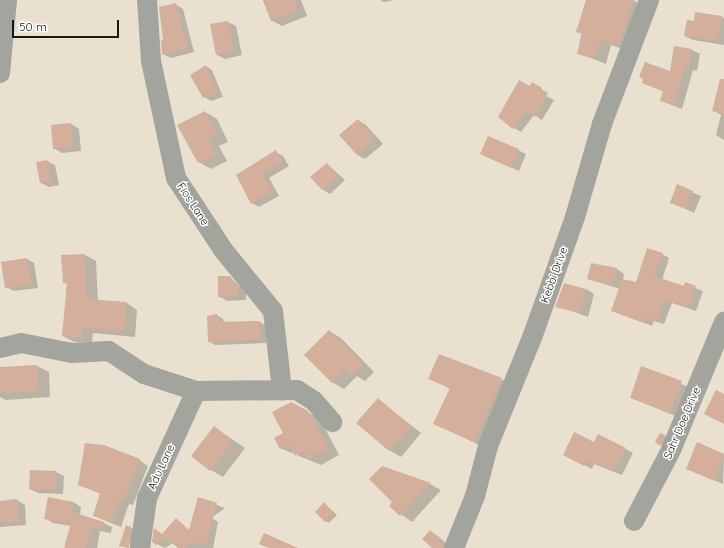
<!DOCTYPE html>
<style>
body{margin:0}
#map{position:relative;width:724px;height:548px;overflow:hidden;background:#e9e0cf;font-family:Quicksand,sans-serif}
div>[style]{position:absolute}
.shadow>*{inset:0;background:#0003}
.building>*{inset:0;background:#d3af9c}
.minor>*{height:20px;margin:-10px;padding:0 10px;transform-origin:10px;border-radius:10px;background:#a3a49d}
span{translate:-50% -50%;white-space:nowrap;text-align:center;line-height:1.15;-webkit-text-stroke:3px #fff;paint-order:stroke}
.street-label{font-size:11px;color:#1a1611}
.scale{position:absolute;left:12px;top:20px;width:107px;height:18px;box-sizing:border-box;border:2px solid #1a1611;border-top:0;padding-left:5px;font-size:12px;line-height:14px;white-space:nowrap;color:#1a1611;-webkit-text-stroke:3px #fff;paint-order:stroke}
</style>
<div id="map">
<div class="shadow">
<i style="clip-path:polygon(263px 0,301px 0,307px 16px,282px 26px,271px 20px)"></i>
<i style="clip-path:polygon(380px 0,395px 0,384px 2px)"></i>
<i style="clip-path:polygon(587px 0,633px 0,645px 7px,631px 52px,611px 45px,606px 64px,578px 53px)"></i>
<i style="clip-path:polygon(175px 4px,183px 9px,194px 52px,171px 58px,163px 54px)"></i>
<i style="clip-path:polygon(721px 17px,724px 18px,724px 45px,693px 40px,685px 36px,695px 23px)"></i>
<i style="clip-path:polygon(228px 22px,236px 26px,242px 55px,225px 59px,217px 55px)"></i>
<i style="clip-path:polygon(675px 47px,692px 50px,700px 54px,697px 71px,693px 70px,682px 109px,661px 101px,664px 92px,643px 83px,644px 79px,640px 77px,671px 72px)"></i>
<i style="clip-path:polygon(206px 66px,212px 70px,223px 97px,211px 101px,204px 97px)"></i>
<i style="clip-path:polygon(532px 84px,548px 93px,546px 96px,554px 100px,542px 120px,534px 115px,521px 132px,514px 128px)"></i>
<i style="clip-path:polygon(724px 84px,724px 140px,716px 135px,721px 115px,713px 110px)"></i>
<i style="clip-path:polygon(205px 112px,217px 119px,228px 142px,219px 146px,227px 161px,211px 169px,199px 162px)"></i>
<i style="clip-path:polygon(358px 120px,366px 125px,383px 144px,365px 159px,357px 155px)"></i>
<i style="clip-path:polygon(71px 124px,79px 129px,81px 151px,62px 153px,54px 148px,52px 126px)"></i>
<i style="clip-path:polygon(518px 150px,526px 154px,519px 171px,481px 154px)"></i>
<i style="clip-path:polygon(276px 152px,283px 156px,289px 166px,269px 178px,279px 196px,259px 207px,252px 203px,237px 176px)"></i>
<i style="clip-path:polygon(47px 161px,55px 165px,59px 185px,49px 187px,41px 183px,37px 163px)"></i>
<i style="clip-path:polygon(327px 164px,345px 180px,330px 194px,322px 189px)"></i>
<i style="clip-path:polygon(678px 186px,701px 196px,694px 213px,671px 202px)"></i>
<i style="clip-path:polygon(662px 254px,669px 258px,662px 280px,685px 288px,686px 284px,703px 291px,696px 311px,672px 303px,664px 324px,654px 321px,652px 326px,612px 310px,620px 289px,588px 279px,617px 269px,624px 274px,623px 280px,637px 283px)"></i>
<i style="clip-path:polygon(85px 255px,96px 261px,98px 301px,127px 303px,137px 310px,135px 337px,93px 333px,92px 343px,74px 342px,63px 336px,67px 284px,64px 282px)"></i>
<i style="clip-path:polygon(27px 259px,34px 263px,38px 288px,14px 291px,6px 287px,2px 263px)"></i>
<i style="clip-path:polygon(230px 277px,246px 292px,246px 300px,227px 301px,219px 296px)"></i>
<i style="clip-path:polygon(586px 289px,594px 294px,588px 317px,557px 306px)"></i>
<i style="clip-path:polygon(217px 315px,223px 319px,224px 322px,260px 322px,266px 326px,266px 343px,215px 345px,209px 341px)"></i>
<i style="clip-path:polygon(329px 331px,341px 338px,374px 372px,365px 381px,357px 376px,344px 389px,332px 382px)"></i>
<i style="clip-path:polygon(37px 366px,49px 372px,50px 397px,6px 400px,0 397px,0 368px)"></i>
<i style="clip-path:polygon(641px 368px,694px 389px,683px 419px,631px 398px)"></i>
<i style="clip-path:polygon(430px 378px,501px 379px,513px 385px,485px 448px,434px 423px,450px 389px)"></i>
<i style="clip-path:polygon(378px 399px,421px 433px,401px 457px,389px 450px)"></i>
<i style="clip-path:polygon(291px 403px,320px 419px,339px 455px,321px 465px,280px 448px)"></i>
<i style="clip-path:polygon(214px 427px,245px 448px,223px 477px,211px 470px)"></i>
<i style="clip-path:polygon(664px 436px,668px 438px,664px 447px,656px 442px)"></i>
<i style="clip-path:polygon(595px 443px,625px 449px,633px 453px,622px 475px,594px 464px,592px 469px,572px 459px)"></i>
<i style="clip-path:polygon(698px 444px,724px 455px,723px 484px,696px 473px)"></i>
<i style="clip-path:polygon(139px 460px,148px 466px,133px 505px,129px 504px,121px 527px,94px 516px,101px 494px,79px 485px)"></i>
<i style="clip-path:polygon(382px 467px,430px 484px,441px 490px,412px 522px,390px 506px,394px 502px)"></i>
<i style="clip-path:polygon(56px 472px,64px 476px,63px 494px,38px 493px,30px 489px)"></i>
<i style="clip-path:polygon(48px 498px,73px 502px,81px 507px,80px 515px,104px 523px,112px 527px,111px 533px,100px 531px,97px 548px,65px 548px,71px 526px,53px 523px,45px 518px)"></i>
<i style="clip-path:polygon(199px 499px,225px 508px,211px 518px,218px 522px,213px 548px,183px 548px,209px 520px)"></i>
<i style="clip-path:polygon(17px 500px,25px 505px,26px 525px,0 527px,0 502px)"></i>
<i style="clip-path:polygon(325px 504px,337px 515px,329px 523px,325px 521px)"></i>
<i style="clip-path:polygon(127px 526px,139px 532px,137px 548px,130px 548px,130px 543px,128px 548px,121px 546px)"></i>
<i style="clip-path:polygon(155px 530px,162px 534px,173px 543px,165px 548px,157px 544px)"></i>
<i style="clip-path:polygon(430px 531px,438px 536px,451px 548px,433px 548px)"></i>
</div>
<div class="building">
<i style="clip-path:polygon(263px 0,294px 0,298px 10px,271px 21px)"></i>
<i style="clip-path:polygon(586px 0,634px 0,619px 46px,600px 40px,595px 59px,577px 54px,582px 34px,576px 32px)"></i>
<i style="clip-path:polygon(176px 3px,187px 48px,162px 55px,161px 41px,163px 40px,159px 7px)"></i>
<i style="clip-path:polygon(695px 12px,722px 16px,718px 41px,684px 36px,687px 20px,694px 21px)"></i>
<i style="clip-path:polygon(228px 21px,234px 51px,216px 55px,210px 24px)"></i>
<i style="clip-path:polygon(674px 46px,692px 49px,689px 67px,685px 66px,674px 105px,660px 101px,663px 91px,642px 83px,643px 78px,639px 77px,645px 62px,670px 71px)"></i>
<i style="clip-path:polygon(206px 65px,217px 93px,203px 98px,190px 75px)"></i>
<i style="clip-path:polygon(720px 79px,724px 79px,724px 114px,712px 111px)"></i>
<i style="clip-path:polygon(519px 80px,530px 86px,532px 82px,542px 88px,540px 92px,547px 95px,535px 117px,526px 112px,513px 129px,498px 117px)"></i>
<i style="clip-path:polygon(205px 111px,217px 135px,208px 139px,216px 154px,198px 163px,177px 125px)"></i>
<i style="clip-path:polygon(358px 119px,375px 139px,357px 155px,339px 135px)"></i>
<i style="clip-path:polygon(71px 123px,73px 147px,53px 149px,51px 125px)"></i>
<i style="clip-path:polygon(488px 136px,519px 149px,511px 168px,480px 154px)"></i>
<i style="clip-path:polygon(276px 150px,283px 162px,262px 174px,272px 191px,251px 204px,236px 175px)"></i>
<i style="clip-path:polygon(47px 160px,51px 181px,40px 183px,36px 162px)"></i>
<i style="clip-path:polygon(327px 163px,338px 176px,322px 190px,310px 177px)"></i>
<i style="clip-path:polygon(677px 184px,693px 191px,686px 209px,670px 203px)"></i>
<i style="clip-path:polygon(647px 248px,663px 253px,654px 276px,684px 286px,685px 282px,696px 286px,689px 308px,664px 300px,657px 321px,646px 317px,644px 323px,611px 311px,622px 279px,636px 282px)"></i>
<i style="clip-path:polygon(85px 254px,87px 299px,127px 302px,124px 331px,83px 327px,82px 338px,62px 336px,67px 283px,63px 283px,61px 255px)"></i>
<i style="clip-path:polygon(27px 258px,31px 284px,5px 288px,1px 262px)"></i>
<i style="clip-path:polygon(591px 263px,617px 268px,613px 285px,587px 279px)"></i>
<i style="clip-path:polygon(218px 276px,230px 276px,238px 287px,238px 296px,218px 297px)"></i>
<i style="clip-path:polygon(564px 283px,586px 289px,580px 313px,555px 307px)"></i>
<i style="clip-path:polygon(217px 314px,219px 322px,260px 321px,260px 339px,208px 342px,207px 316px)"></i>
<i style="clip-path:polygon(329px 330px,363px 364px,352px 375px,346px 369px,332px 383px,304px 355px)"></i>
<i style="clip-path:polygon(439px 354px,502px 378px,474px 442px,433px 424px,450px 388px,428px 379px)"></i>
<i style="clip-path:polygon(37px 365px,39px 391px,0 393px,0 367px)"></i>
<i style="clip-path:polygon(641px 366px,682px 381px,671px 413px,630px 398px)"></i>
<i style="clip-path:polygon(716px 390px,724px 394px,724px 424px,704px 414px)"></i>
<i style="clip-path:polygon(378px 398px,410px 426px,389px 451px,356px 423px)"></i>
<i style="clip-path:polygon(291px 402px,308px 411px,328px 448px,308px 459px,304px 451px,295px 456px,289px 444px,280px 449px,274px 438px,283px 433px,272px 412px)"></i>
<i style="clip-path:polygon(214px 426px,233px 441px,210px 471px,191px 456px)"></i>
<i style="clip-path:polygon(574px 432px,594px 442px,598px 434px,626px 448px,614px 471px,586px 461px,584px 466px,563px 455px)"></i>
<i style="clip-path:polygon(660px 433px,665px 435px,660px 446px,655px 442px)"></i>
<i style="clip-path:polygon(697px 442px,724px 454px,715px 481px,686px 469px)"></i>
<i style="clip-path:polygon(85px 443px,104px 445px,140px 459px,124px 501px,119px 499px,112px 522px,93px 516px,100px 493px,78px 485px)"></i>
<i style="clip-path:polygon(382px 466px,431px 483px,400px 516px,389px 506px,392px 502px,369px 479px)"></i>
<i style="clip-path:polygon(30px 470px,56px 471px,55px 490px,29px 489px)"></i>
<i style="clip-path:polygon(48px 497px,73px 502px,72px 512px,104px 522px,103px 529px,92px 527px,86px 548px,64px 548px,71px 523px,44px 519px)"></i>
<i style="clip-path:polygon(198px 497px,217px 503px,206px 545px,191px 542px,185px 548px,178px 548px,166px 538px,156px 545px,152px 542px,154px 528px,164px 536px,162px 534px,176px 518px,189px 530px)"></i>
<i style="clip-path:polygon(17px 499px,19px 521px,0 522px,0 501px)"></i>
<i style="clip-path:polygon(324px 502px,334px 513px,325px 522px,315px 512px)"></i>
<i style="clip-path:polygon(126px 525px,131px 527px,129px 548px,119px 546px)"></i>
<i style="clip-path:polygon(430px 530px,444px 543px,443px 548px,432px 548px,422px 539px)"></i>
<i style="clip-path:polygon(264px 533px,298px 548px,269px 548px,259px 544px)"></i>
</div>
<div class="minor">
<i style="left:147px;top:0;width:61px;rotate:86.2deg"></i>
<i style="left:151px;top:61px;width:120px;rotate:77.9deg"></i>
<i style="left:176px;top:178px;width:87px;rotate:56.7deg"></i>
<i style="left:224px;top:251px;width:77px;rotate:50.8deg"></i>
<i style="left:273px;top:311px;width:80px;rotate:83.5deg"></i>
<i style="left:0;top:73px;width:73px;rotate:-84.5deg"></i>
<i style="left:0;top:348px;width:22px;rotate:-13deg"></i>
<i style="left:21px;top:343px;width:52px;rotate:11.1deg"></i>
<i style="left:72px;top:353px;width:37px;rotate:-3deg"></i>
<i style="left:109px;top:351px;width:42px;rotate:33.3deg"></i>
<i style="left:144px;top:374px;width:55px;rotate:18.1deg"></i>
<i style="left:196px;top:391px;width:101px;rotate:-0.6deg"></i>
<i style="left:297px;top:390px;width:20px;rotate:33deg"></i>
<i style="left:314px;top:401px;width:28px;rotate:49deg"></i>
<i style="left:634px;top:521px;width:80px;rotate:-62.5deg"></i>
<i style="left:671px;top:450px;width:139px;rotate:-67.5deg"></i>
<i style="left:140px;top:548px;width:50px;rotate:-82deg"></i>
<i style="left:147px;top:498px;width:118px;rotate:-65.4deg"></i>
<i style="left:454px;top:548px;width:56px;rotate:-68deg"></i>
<i style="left:475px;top:496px;width:52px;rotate:-75.4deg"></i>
<i style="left:488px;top:446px;width:120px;rotate:-67.9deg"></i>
<i style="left:533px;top:335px;width:125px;rotate:-70.4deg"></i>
<i style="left:575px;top:217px;width:97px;rotate:-73.8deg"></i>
<i style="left:602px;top:124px;width:133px;rotate:-69.2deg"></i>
</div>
<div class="street-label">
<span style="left:193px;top:204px;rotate:57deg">Fios Lane</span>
<span style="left:554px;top:275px;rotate:-70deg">Kebbi Drive</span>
<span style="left:682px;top:423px;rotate:-67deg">Sahr Doe Drive</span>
<span style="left:161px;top:467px;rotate:-65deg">Adu Lane</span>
</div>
<div class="scale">50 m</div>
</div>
